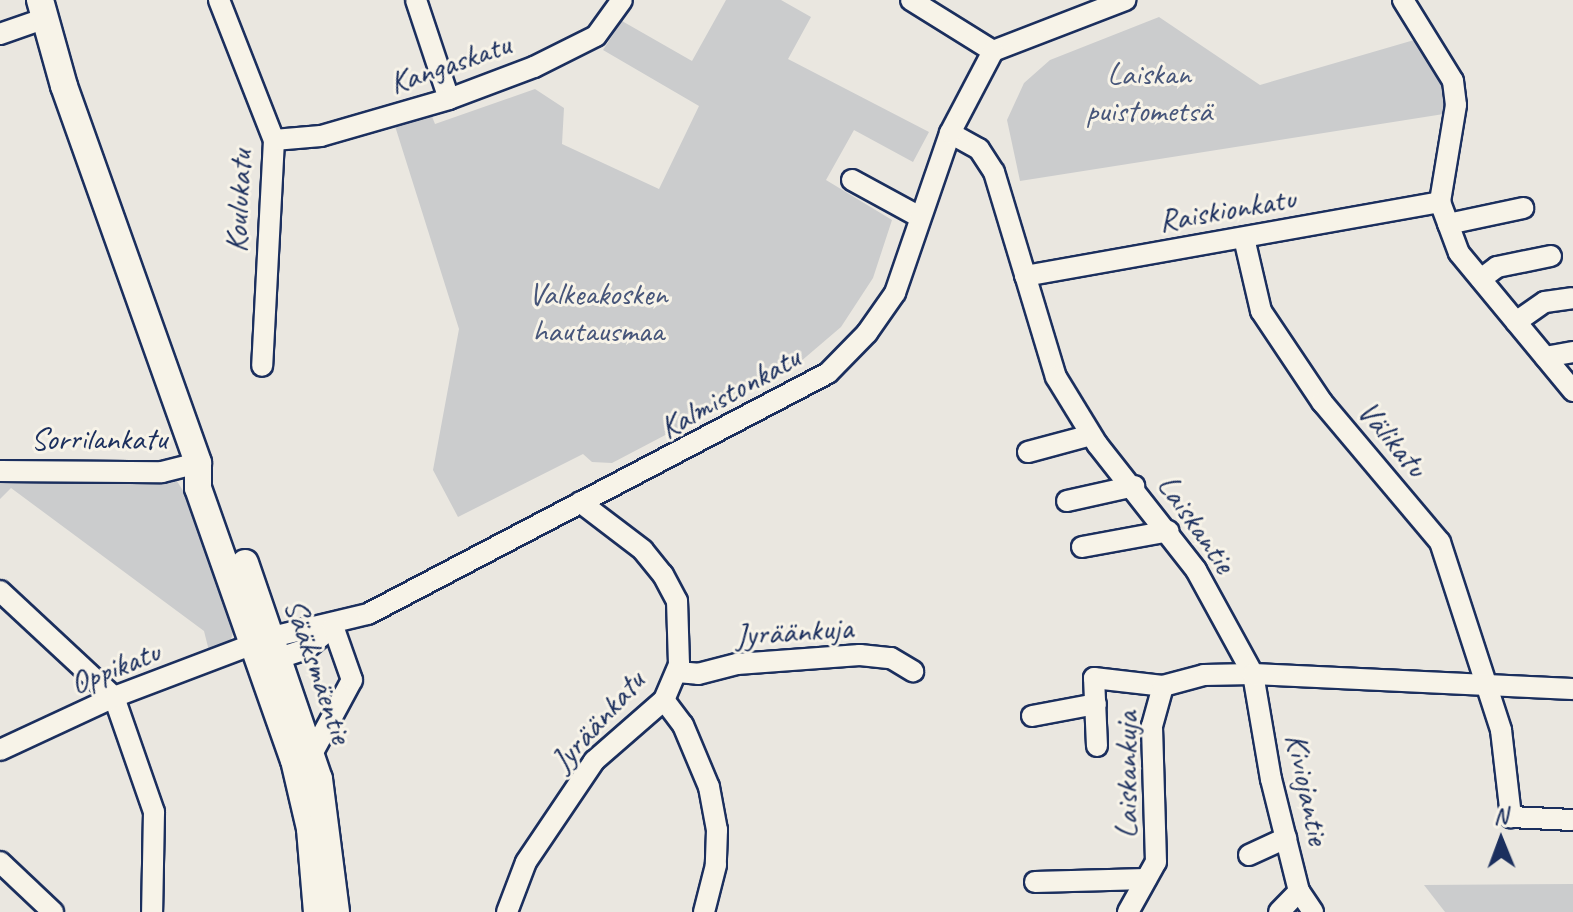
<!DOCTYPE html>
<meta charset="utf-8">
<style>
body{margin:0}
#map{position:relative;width:1573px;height:912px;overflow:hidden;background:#eae7e0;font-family:Caveat,sans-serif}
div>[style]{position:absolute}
.green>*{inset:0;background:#cbcccd}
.roads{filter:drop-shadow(2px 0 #1b2f5e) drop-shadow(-2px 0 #1b2f5e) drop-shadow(0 2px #1b2f5e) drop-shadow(0 -2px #1b2f5e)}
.minor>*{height:20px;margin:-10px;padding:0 10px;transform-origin:10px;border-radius:10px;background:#f7f3e8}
.major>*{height:26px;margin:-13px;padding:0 13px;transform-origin:13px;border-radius:13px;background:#f7f3e8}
span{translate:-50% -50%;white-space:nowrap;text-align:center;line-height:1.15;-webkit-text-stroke:6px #f7f3e8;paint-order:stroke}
.street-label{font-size:32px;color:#1b2f5e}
.park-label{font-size:32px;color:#47567a}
.north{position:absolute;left:1461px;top:800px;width:80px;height:80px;-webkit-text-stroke:6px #f7f3e8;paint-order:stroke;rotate:359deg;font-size:22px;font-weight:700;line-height:32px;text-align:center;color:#1b2f5e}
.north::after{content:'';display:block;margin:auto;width:28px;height:36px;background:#1b2f5e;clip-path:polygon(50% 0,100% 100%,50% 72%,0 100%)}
</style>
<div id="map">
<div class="green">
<i style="clip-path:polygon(726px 0,781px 0,811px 17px,788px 59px,929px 132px,913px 162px,854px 130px,826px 180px,892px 220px,873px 278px,841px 327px,793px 368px,612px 463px,592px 462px,583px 454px,458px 517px,433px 470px,459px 329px,395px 126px,431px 114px,435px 124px,535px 89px,564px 108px,562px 144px,659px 189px,699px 106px,603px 50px,622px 21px,692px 61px)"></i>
<i style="clip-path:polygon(1159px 17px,1260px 85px,1421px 38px,1442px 74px,1450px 113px,1020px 181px,1007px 120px,1024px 83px,1050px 60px)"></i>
<i style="clip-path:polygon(175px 478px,187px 497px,234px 629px,230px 643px,209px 651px,204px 631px,11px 488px,0 499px,0 481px)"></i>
<i style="clip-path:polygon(1573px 884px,1573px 912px,1445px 912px,1424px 885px)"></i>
</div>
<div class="roads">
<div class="minor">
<i style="left:219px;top:0;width:150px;rotate:68.6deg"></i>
<i style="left:274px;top:140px;width:226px;rotate:93deg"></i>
<i style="left:416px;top:0;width:104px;rotate:71.6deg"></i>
<i style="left:911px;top:0;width:97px;rotate:31.9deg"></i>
<i style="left:1403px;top:0;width:95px;rotate:58.3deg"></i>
<i style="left:1453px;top:81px;width:24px;rotate:83deg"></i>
<i style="left:1456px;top:105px;width:98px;rotate:99.4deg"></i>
<i style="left:1440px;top:202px;width:54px;rotate:69.6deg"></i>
<i style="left:1459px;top:253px;width:179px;rotate:50.4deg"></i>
<i style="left:0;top:34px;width:49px;rotate:-19.2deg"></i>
<i style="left:993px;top:51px;width:142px;rotate:-21.1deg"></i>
<i style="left:950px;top:133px;width:33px;rotate:29deg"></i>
<i style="left:979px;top:149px;width:27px;rotate:57deg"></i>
<i style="left:994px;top:172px;width:214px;rotate:73.2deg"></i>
<i style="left:1056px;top:377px;width:79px;rotate:58.5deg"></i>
<i style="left:1097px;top:444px;width:160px;rotate:51.8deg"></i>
<i style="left:1196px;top:570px;width:119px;rotate:61.3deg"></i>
<i style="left:1253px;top:674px;width:107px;rotate:80.3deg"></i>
<i style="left:1271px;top:779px;width:115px;rotate:76deg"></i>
<i style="left:1299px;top:891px;width:25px;rotate:56deg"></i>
<i style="left:274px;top:140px;width:47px;rotate:-4.9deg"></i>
<i style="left:321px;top:136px;width:133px;rotate:-16.1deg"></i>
<i style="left:449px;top:99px;width:91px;rotate:-20.6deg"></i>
<i style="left:534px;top:67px;width:69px;rotate:-26.6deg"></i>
<i style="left:596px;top:36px;width:44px;rotate:-54.2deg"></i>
<i style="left:852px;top:180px;width:77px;rotate:28.6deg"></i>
<i style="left:1448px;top:224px;width:77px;rotate:-12deg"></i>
<i style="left:1244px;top:238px;width:75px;rotate:76.9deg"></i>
<i style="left:1261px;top:311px;width:110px;rotate:56.2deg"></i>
<i style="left:1322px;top:402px;width:183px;rotate:49.9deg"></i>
<i style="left:1440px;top:542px;width:198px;rotate:72deg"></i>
<i style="left:1501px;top:730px;width:88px;rotate:83.4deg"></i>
<i style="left:1511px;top:817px;width:62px;rotate:2.8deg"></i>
<i style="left:1025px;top:276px;width:422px;rotate:-10.1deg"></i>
<i style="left:1481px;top:279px;width:20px;rotate:-37deg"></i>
<i style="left:1497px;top:267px;width:55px;rotate:-11.5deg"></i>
<i style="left:1516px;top:322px;width:35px;rotate:-35deg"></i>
<i style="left:1545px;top:302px;width:27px;rotate:-8deg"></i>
<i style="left:1545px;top:357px;width:28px;rotate:-10deg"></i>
<i style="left:1028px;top:452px;width:65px;rotate:-15.1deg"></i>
<i style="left:0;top:471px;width:162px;rotate:0.4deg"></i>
<i style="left:162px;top:472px;width:37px;rotate:-14deg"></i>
<i style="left:1067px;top:501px;width:69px;rotate:-12.6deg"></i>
<i style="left:1082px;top:547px;width:88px;rotate:-10.4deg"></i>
<i style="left:0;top:591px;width:156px;rotate:42.9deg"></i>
<i style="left:114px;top:697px;width:122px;rotate:70.8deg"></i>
<i style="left:154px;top:812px;width:100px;rotate:91.1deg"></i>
<i style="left:268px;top:653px;width:12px;rotate:24deg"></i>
<i style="left:279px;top:658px;width:28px;rotate:-18deg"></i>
<i style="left:306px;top:649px;width:35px;rotate:-40deg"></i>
<i style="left:677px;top:672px;width:21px;rotate:5deg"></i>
<i style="left:698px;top:674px;width:40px;rotate:-14.4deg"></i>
<i style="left:737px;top:664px;width:123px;rotate:-4.2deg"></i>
<i style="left:860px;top:655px;width:31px;rotate:6deg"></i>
<i style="left:891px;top:658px;width:26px;rotate:31deg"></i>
<i style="left:664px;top:700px;width:31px;rotate:53deg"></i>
<i style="left:683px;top:725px;width:67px;rotate:67.2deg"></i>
<i style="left:709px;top:787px;width:44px;rotate:79.5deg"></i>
<i style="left:717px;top:830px;width:35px;rotate:92deg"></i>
<i style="left:716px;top:865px;width:49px;rotate:104.3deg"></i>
<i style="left:1032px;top:716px;width:65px;rotate:-10.6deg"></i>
<i style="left:1097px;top:746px;width:68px;rotate:-92.5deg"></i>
<i style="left:1094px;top:678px;width:69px;rotate:6.6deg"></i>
<i style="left:0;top:750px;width:126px;rotate:-24.9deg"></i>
<i style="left:114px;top:697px;width:169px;rotate:-20.8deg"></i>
<i style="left:272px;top:637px;width:99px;rotate:-13.5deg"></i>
<i style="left:368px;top:614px;width:519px;rotate:-27.65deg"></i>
<i style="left:828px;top:373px;width:56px;rotate:-45.7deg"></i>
<i style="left:867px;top:333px;width:49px;rotate:-55deg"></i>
<i style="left:895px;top:293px;width:169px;rotate:-71deg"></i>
<i style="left:950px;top:133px;width:93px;rotate:-62.3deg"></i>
<i style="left:302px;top:757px;width:10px;rotate:-17deg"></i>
<i style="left:312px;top:754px;width:84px;rotate:-61.6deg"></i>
<i style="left:352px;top:680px;width:57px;rotate:-109.4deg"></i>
<i style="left:1249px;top:855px;width:41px;rotate:-24.7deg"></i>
<i style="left:0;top:862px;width:73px;rotate:43.3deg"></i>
<i style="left:1035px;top:882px;width:111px;rotate:-1.5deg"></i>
<i style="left:507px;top:912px;width:53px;rotate:-69.2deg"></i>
<i style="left:526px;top:862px;width:122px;rotate:-56deg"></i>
<i style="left:594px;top:761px;width:93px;rotate:-41.1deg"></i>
<i style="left:664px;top:700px;width:39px;rotate:-67deg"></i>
<i style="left:679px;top:664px;width:63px;rotate:-91.8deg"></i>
<i style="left:677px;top:601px;width:30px;rotate:-118deg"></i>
<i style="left:663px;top:575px;width:32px;rotate:-129deg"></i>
<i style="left:643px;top:550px;width:79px;rotate:-142.7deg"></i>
<i style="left:1128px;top:912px;width:57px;rotate:-60.8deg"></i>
<i style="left:1156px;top:862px;width:136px;rotate:-91.7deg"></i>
<i style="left:1152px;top:726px;width:41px;rotate:-74.6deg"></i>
<i style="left:1163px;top:686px;width:42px;rotate:-15deg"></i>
<i style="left:1204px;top:675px;width:49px;rotate:-1.2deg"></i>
<i style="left:1253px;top:674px;width:320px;rotate:2.7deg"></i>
<i style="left:1279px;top:912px;width:29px;rotate:-46deg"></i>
</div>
<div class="major">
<i style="left:40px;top:0;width:89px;rotate:74.4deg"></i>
<i style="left:64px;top:86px;width:400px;rotate:70.4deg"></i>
<i style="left:198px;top:463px;width:25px;rotate:90deg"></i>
<i style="left:198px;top:488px;width:288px;rotate:70.6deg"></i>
<i style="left:294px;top:760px;width:71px;rotate:76.9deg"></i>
<i style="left:310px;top:829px;width:83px;rotate:85.2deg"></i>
<i style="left:245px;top:563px;width:228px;rotate:71.1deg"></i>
<i style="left:319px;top:779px;width:134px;rotate:82.7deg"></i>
</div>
</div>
<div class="street-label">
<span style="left:450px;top:64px;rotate:-19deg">Kangaskatu</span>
<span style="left:239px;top:201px;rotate:-87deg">Koulukatu</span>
<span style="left:1227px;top:210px;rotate:-10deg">Raiskionkatu</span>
<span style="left:730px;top:393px;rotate:-29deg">Kalmistonkatu</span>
<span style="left:99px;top:439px">Sorrilankatu</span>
<span style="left:1392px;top:439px;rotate:50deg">Välikatu</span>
<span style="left:1196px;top:524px;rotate:55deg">Laiskantie</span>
<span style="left:794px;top:632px;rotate:-4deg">Jyräänkuja</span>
<span style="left:115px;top:668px;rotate:-22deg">Oppikatu</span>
<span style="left:318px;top:671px;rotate:71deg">Sääksmäentie</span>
<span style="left:598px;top:721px;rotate:-48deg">Jyräänkatu</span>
<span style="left:1127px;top:775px;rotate:-90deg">Laiskankuja</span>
<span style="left:1307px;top:789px;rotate:78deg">Kiviojantie</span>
</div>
<div class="park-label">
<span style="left:1149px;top:93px">Laiskan<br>puistometsä</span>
<span style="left:598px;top:313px">Valkeakosken<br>hautausmaa</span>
</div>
<div class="north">N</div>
</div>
